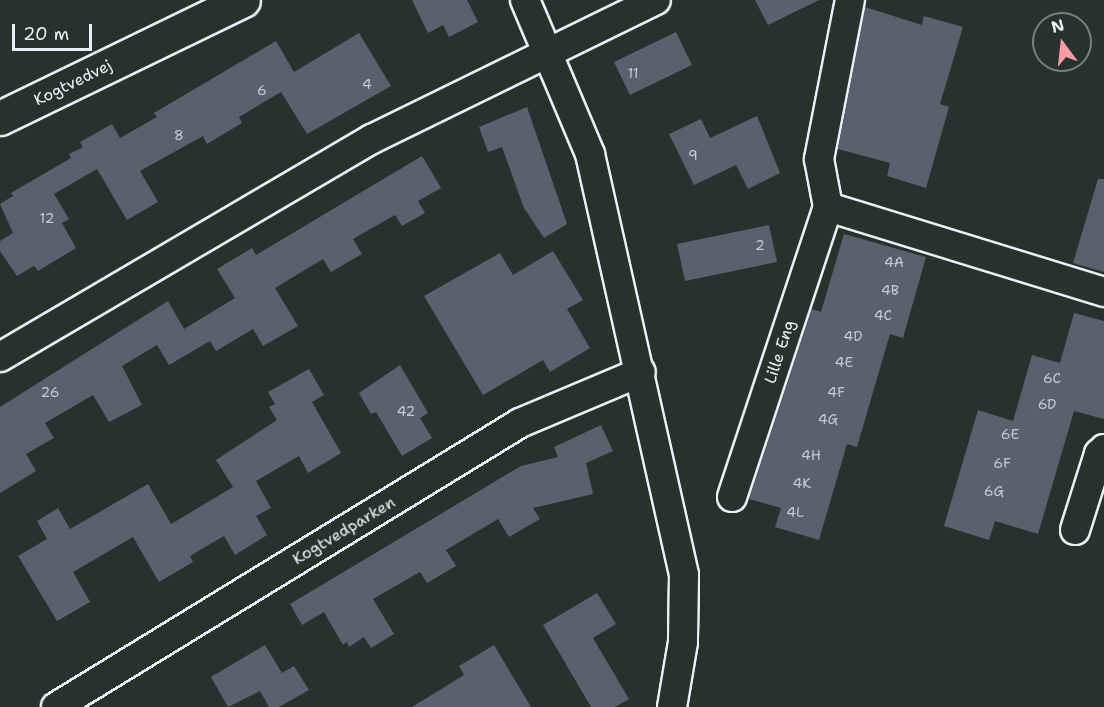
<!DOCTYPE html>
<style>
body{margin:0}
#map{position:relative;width:1104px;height:707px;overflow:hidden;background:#26332d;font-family:"Shantell Sans",sans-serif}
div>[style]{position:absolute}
.building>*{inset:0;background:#58616e}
.roads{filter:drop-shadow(2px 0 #e8f1f8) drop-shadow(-2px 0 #e8f1f8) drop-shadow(0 2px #e8f1f8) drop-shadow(0 -2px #e8f1f8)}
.street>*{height:28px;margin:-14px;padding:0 14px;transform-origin:14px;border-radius:14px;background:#26332d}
.secondary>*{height:33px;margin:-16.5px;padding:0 16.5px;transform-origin:16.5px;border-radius:16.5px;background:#26332d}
span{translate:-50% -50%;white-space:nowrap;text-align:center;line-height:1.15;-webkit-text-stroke:5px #26332d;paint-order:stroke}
.number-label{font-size:14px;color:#c4cdd6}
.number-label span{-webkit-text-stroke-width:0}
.street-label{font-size:16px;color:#e8f1f8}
.north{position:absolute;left:1032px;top:12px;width:60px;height:60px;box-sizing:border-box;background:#26332d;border:2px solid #747f7e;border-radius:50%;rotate:345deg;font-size:16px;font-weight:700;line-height:24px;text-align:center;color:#e8f1f8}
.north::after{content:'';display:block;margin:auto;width:21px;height:27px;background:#ff9aa2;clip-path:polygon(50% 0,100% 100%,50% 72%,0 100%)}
.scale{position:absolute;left:12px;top:24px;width:80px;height:27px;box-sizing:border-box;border:3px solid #e8f1f8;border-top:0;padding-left:8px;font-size:18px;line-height:21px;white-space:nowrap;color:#e8f1f8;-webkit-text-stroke:4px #26332d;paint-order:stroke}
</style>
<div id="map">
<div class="building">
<i style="clip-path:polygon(412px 0,467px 0,478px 22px,449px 37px,443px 25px,428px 33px)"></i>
<i style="clip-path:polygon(755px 0,819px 0,768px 25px)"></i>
<i style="clip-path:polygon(865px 7px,922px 25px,924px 16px,963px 27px,940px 104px,949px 107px,926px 188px,887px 176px,890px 163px,838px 149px)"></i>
<i style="clip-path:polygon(676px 32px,692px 65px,630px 95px,614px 62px)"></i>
<i style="clip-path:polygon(359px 33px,391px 86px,307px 134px,281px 92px,239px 117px,242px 123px,207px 144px,203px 136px,140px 171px,158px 202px,127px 220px,97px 169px,54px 194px,69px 219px,62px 223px,76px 248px,38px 271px,34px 266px,17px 276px,0 251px,0 241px,13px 233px,0 204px,13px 196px,11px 193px,71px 158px,69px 154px,83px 147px,80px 142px,112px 124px,120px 138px,157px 117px,154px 113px,276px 41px,294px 72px)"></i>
<i style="clip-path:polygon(527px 107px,567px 224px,544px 238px,524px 208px,502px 147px,488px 152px,479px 127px)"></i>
<i style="clip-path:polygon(757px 116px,780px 173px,748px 189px,736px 165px,694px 185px,669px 134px,701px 119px,710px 138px)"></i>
<i style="clip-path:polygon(422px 156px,441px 188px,418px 201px,425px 213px,402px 226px,395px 215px,353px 239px,362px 254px,331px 272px,323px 259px,275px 288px,298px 326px,263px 346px,253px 329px,216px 351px,210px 341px,169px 365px,157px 345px,122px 366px,142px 405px,109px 422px,93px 395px,45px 423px,54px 438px,26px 454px,36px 471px,0 493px,0 407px,168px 301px,184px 329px,235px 298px,217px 269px,252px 248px,256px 255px)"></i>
<i style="clip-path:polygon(1098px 179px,1104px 179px,1104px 272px,1073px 263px)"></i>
<i style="clip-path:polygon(769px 225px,777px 262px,685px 281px,677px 244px)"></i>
<i style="clip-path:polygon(844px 234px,926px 257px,903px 338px,890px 334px,857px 447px,847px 444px,819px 540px,775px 527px,781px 508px,749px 499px,812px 309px,821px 312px)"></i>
<i style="clip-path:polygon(553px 251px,583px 300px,567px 309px,590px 348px,550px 372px,543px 360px,483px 395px,424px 296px,500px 253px,513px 275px)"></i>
<i style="clip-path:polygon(1074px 313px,1104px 321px,1104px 419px,1074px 411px,1038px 534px,995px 521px,989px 540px,944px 526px,978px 410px,1013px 421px,1032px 355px,1060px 363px)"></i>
<i style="clip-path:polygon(400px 365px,428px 413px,420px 418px,432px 438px,402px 456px,376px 412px,371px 414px,359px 393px)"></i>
<i style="clip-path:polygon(309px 369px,324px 395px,312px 402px,341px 453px,308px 473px,299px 456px,256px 481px,271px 508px,256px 516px,267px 535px,235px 555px,224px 536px,190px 556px,193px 562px,159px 582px,133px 537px,73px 572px,90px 602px,57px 621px,18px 556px,47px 539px,37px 521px,58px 508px,70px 529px,148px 484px,171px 524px,233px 487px,216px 460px,277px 420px,269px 407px,275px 404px,268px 392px)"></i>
<i style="clip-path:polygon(601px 425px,613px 451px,586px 463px,593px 494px,533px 508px,540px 519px,509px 537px,498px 519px,446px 550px,456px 566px,427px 583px,420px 572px,373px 599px,394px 634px,371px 648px,364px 637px,349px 647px,347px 642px,343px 645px,324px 612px,302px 625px,290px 604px,521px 466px,558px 457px,554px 447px)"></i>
<i style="clip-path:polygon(597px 593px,616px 624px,593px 638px,629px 699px,615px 707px,591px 707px,543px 625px)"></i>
<i style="clip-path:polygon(265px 645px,282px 673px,294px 666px,309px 690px,279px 707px,269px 707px,260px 691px,228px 707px,211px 677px)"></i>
<i style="clip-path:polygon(494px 645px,531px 707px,412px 707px,464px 675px,459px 666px)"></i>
</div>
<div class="roads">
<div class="street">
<i style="left:525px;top:0;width:167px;rotate:67.1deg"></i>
<i style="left:590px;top:154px;width:431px;rotate:77.4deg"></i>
<i style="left:684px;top:575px;width:67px;rotate:90.9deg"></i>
<i style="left:683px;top:642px;width:66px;rotate:99.6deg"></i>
<i style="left:828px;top:207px;width:289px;rotate:17.1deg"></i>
<i style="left:0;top:357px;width:431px;rotate:-30.4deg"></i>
<i style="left:372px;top:139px;width:316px;rotate:-26.1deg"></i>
<i style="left:732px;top:497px;width:305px;rotate:-71.7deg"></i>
<i style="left:828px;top:207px;width:49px;rotate:-100.6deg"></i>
<i style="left:819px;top:159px;width:162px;rotate:-79deg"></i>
<i style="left:1075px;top:530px;width:80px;rotate:-72.5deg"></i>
<i style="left:1099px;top:454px;width:7px;rotate:-45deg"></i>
<i style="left:56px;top:707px;width:544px;rotate:-31.47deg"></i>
<i style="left:520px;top:423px;width:131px;rotate:-22.9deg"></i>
</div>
<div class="secondary">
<i style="left:0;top:118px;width:270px;rotate:-25.9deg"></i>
</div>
</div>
<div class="number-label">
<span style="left:633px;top:73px">11</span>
<span style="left:367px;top:84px">4</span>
<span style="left:262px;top:90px">6</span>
<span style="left:179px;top:135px">8</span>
<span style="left:693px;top:155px">9</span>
<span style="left:47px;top:218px">12</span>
<span style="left:760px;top:245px">2</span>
<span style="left:894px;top:262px">4A</span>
<span style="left:890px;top:290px">4B</span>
<span style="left:883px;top:315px">4C</span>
<span style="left:853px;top:336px">4D</span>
<span style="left:844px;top:362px">4E</span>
<span style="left:1052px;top:378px">6C</span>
<span style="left:50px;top:392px">26</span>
<span style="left:836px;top:392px">4F</span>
<span style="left:1047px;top:404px">6D</span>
<span style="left:406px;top:411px">42</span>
<span style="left:828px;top:419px">4G</span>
<span style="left:1010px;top:434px">6E</span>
<span style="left:811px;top:455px">4H</span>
<span style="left:1002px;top:463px">6F</span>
<span style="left:802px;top:483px">4K</span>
<span style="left:994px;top:491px">6G</span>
<span style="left:795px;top:512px">4L</span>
</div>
<div class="street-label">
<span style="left:73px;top:83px;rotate:-26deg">Kogtvedvej</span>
<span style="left:780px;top:352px;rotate:-72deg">Lille Eng</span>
<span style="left:344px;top:531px;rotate:-31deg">Kogtvedparken</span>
</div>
<div class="north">N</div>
<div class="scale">20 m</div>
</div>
